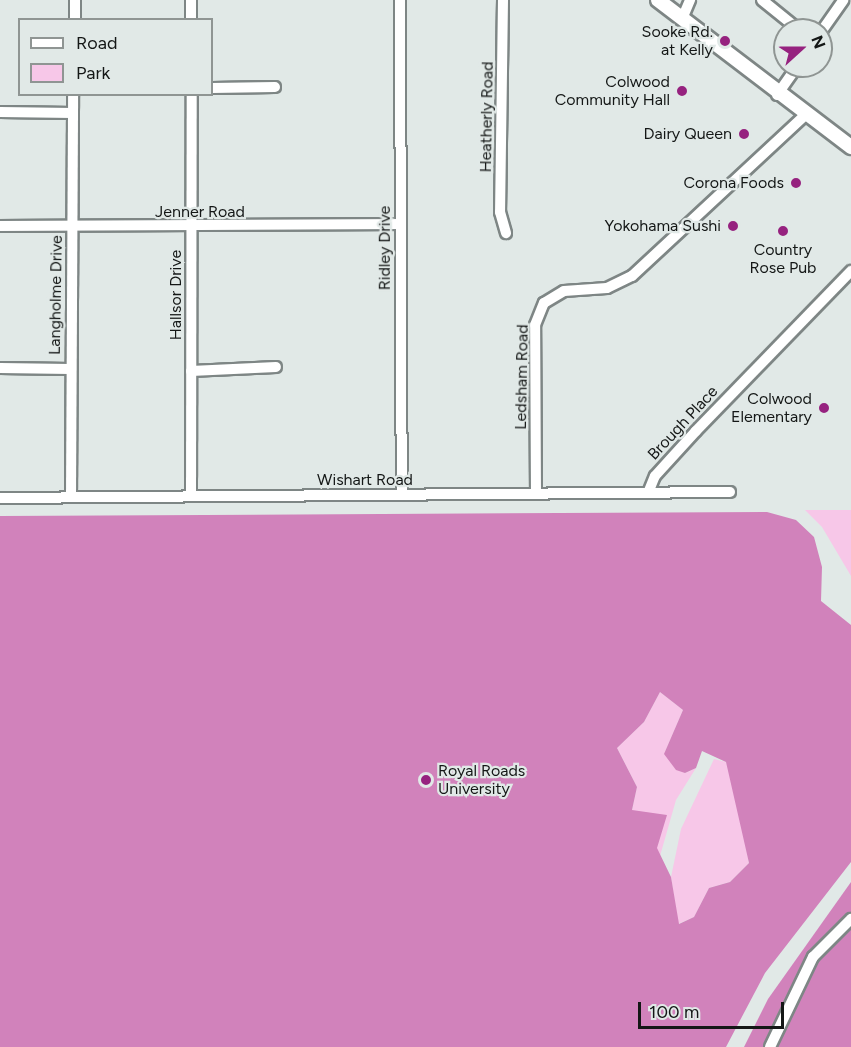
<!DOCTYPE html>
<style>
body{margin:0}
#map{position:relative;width:851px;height:1047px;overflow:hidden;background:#e1e9e7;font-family:Figtree,sans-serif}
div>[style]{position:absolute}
.green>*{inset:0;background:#f7c7e8}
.forest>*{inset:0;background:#d182bb}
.roads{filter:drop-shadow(2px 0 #7e8685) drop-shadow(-2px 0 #7e8685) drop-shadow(0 2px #7e8685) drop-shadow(0 -2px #7e8685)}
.minor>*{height:10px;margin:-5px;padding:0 5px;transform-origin:5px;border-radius:5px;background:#fff}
.major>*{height:14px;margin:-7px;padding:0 7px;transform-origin:7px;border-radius:7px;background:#fff}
.dots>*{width:16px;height:16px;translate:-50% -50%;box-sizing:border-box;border:3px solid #e1e9e7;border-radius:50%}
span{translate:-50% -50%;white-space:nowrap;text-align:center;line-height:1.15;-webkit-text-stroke:4.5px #e1e9e7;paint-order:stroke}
.poi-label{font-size:16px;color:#141716}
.right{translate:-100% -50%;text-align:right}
.left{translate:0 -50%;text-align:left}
.street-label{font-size:16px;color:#141716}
.legend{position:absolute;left:18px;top:18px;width:195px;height:78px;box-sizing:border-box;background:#e1e9e7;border:2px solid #8f9593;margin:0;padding:8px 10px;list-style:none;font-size:18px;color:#141716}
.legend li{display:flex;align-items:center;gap:12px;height:30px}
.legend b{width:30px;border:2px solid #8f9593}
.north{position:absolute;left:773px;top:18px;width:60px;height:60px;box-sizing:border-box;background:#e1e9e7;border:2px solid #8f9593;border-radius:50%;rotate:69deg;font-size:16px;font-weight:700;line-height:24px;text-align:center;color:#141716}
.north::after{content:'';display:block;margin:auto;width:21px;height:27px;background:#96227f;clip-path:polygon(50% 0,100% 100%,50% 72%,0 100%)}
.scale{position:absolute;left:638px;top:1002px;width:146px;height:27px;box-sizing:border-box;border:3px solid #141716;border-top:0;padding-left:8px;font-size:18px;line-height:21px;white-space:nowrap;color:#141716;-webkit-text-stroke:4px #e1e9e7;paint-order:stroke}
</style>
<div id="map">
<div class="green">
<i style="clip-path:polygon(805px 510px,851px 510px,851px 576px,822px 527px)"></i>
<i style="clip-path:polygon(660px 692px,683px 710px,665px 752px,685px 773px,696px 768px,676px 800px,660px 856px,632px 810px,637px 787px,617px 748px,644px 722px)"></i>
<i style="clip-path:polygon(714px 759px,726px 762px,734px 780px,749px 863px,730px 882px,709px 888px,694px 917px,678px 924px,671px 877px,681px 829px)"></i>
</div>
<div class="forest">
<i style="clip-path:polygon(evenodd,767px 512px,796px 520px,814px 537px,822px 567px,821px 601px,851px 625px,851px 862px,765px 973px,726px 1047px,0 1047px,0 516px,767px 512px,660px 692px,683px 710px,664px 754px,676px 770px,685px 773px,696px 768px,702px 751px,726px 762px,749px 863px,730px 882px,709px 888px,694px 917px,679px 924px,671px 877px,657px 848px,667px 815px,632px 810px,637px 787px,617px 748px,644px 722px,660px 692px)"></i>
<i style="clip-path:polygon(851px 882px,851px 1047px,744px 1047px,768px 999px)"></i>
</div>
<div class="roads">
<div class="minor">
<i style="left:191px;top:0;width:20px;rotate:90deg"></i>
<i style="left:400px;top:0;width:495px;rotate:89.8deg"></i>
<i style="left:503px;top:0;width:212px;rotate:90.8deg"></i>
<i style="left:500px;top:212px;width:22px;rotate:74deg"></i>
<i style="left:762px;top:0;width:48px;rotate:39deg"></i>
<i style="left:682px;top:19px;width:21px;rotate:-67deg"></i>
<i style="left:75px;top:20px;width:20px;rotate:-90deg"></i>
<i style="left:821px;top:32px;width:39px;rotate:-55deg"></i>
<i style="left:212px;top:88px;width:63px;rotate:-0.9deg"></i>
<i style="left:777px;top:95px;width:35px;rotate:-55deg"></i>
<i style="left:0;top:112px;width:73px;rotate:0.8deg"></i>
<i style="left:0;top:226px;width:400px;rotate:-0.3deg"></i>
<i style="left:0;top:368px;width:70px;rotate:0.8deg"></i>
<i style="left:191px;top:371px;width:85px;rotate:-2.7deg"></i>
<i style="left:648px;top:493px;width:18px;rotate:-68deg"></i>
<i style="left:655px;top:476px;width:61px;rotate:-47.7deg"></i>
<i style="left:696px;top:431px;width:223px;rotate:-45.9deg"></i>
<i style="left:536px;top:494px;width:169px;rotate:-90.3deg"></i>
<i style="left:535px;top:325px;width:24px;rotate:-68deg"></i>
<i style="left:544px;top:303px;width:23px;rotate:-31deg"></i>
<i style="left:564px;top:291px;width:43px;rotate:-4deg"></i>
<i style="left:607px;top:288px;width:28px;rotate:-26deg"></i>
<i style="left:632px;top:276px;width:235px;rotate:-42.9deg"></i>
<i style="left:191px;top:496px;width:402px;rotate:-89.9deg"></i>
<i style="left:71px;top:497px;width:403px;rotate:-89.7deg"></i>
<i style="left:0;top:498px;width:730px;rotate:-0.47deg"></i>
<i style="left:770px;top:1047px;width:100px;rotate:-64.5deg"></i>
<i style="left:813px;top:957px;width:54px;rotate:-45deg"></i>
</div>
<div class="major">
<i style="left:658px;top:0;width:243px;rotate:37.3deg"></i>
</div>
</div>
<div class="dots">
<i style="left:725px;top:41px;background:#96227f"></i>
<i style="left:682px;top:91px;background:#96227f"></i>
<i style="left:744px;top:134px;background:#96227f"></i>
<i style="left:796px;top:183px;background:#96227f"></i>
<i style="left:733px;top:226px;background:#96227f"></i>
<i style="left:783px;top:231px;background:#96227f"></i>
<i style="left:824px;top:408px;background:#96227f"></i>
<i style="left:426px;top:780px;background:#96227f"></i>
</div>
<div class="poi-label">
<span class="right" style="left:713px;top:41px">Sooke Rd.<br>at Kelly</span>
<span class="right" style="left:670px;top:91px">Colwood<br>Community Hall</span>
<span class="right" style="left:732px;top:134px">Dairy Queen</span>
<span class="right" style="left:784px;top:183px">Corona Foods</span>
<span class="right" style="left:721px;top:226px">Yokohama Sushi</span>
<span style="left:783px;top:259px">Country<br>Rose Pub</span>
<span class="right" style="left:812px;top:408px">Colwood<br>Elementary</span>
<span class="left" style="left:438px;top:780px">Royal Roads<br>University</span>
</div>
<div class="street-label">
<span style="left:487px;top:117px;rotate:-89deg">Heatherly Road</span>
<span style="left:200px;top:212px">Jenner Road</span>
<span style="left:385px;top:248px;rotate:-90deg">Ridley Drive</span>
<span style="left:56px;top:295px;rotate:-89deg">Langholme Drive</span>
<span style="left:176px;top:295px;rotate:-90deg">Hallsor Drive</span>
<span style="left:522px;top:377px;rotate:-89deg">Ledsham Road</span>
<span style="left:683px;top:423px;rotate:-47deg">Brough Place</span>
<span style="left:365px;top:480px">Wishart Road</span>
</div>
<ul class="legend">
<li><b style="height:8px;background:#fff"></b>Road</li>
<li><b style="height:16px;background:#f7c7e8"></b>Park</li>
</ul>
<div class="north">N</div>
<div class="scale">100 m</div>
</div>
